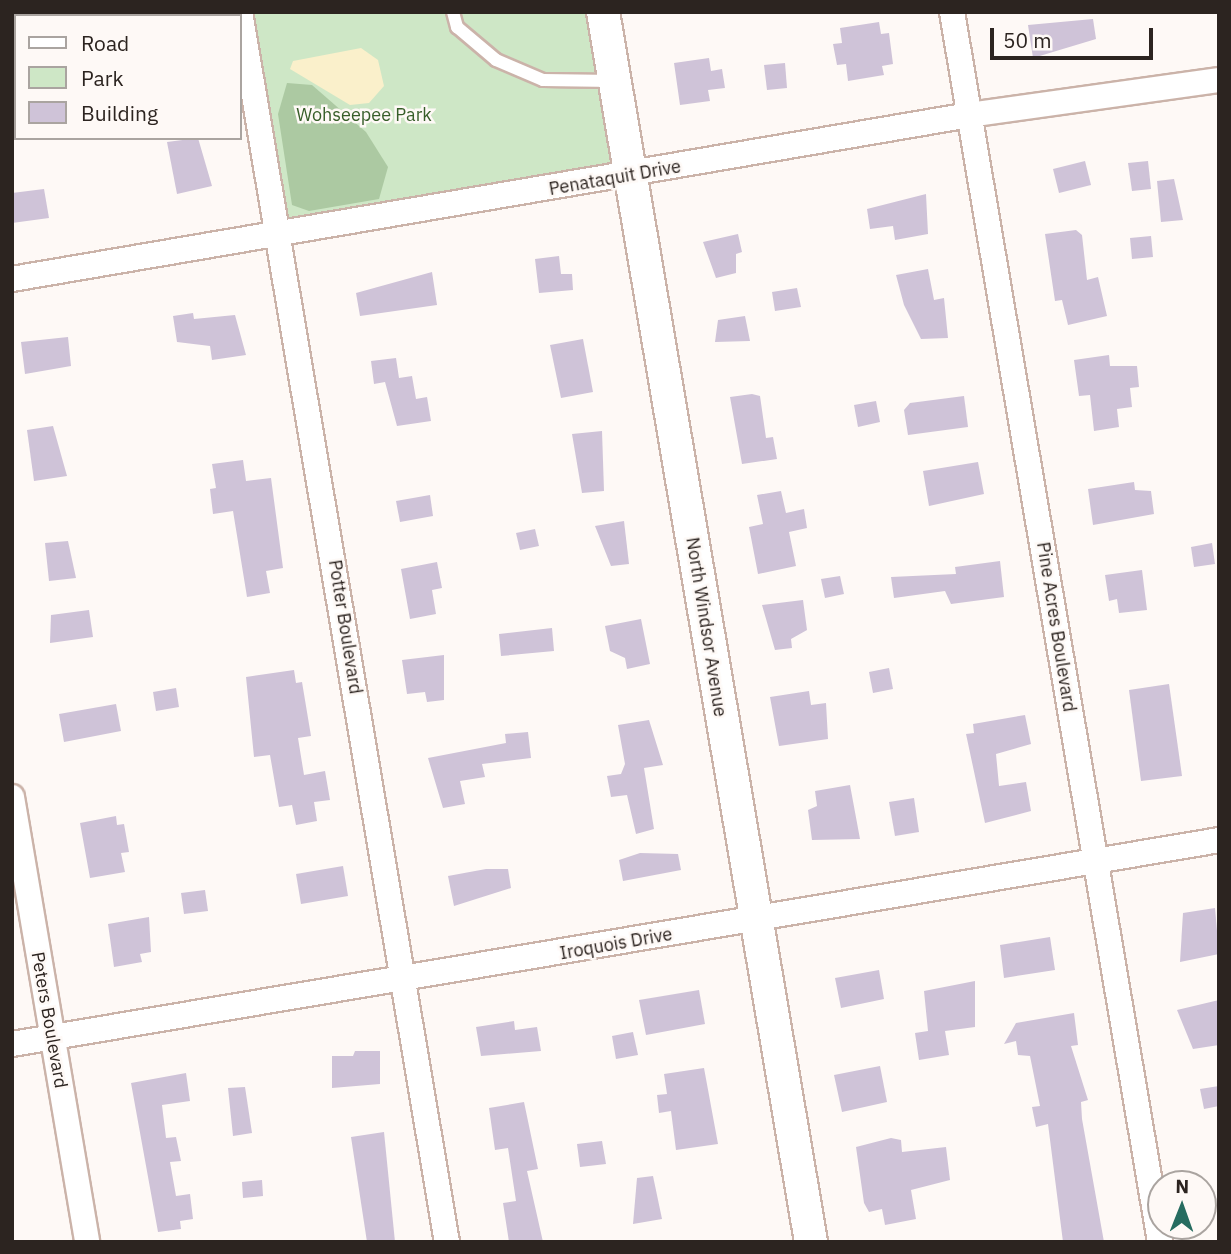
<!DOCTYPE html>
<style>
body{margin:0}
#map{position:relative;width:1231px;height:1254px;overflow:hidden;background:#fef9f6;font-family:"IBM Plex Sans",sans-serif}
div>[style]{position:absolute}
.green>*{inset:0;background:#cee7c6}
.forest>*{inset:0;background:#acc9a2}
.sand>*{inset:0;background:#faf0cb}
.building>*{inset:0;background:#cfc3d8}
.roads{filter:drop-shadow(2px 0 #cbb3a9) drop-shadow(-2px 0 #cbb3a9) drop-shadow(0 2px #cbb3a9) drop-shadow(0 -2px #cbb3a9)}
.service>*{height:12px;margin:-6px;padding:0 6px;transform-origin:6px;border-radius:6px;background:#fff}
.minor>*{height:24px;margin:-12px;padding:0 12px;transform-origin:12px;border-radius:12px;background:#fff}
.tertiary>*{height:32px;margin:-16px;padding:0 16px;transform-origin:16px;border-radius:16px;background:#fff}
span{translate:-50% -50%;white-space:nowrap;text-align:center;line-height:1.15;-webkit-text-stroke:5px #fef9f6;paint-order:stroke}
.park-label{font-size:18px;color:#375e29}
.street-label{font-size:18px;color:#2c2420}
.frame{position:absolute;inset:0;border:14px solid #2c2420;pointer-events:none}
.legend{position:absolute;left:14px;top:14px;width:228px;height:126px;box-sizing:border-box;background:#fef9f6;border:2px solid #aaa4a0;margin:0;padding:9px 12px;list-style:none;font-size:21px;color:#2c2420}
.legend li{display:flex;align-items:center;gap:14px;height:35px}
.legend b{width:35px;border:2px solid #aaa4a0}
.north{position:absolute;left:1147px;top:1170px;width:70px;height:70px;box-sizing:border-box;background:#fef9f6;border:2px solid #aaa4a0;border-radius:50%;rotate:1deg;font-size:19px;font-weight:700;line-height:28px;text-align:center;color:#2c2420}
.north::after{content:'';display:block;margin:auto;width:24px;height:32px;background:#266c60;clip-path:polygon(50% 0,100% 100%,50% 72%,0 100%)}
.scale{position:absolute;left:990px;top:28px;width:163px;height:32px;box-sizing:border-box;border:4px solid #2c2420;border-top:0;padding-left:9px;font-size:21px;line-height:24px;white-space:nowrap;color:#2c2420;-webkit-text-stroke:5px #fef9f6;paint-order:stroke}
</style>
<div id="map">
<div class="green">
<i style="clip-path:polygon(240px 12px,603px 12px,631px 175px,278px 233px)"></i>
</div>
<div class="forest">
<i style="clip-path:polygon(287px 83px,312px 85px,366px 132px,388px 167px,379px 199px,309px 211px,292px 205px,278px 114px)"></i>
</div>
<div class="sand">
<i style="clip-path:polygon(361px 48px,378px 60px,384px 86px,369px 103px,350px 105px,290px 69px,293px 61px)"></i>
</div>
<div class="building">
<i style="clip-path:polygon(1093px 19px,1096px 39px,1033px 58px,1028px 25px)"></i>
<i style="clip-path:polygon(879px 22px,881px 34px,889px 33px,893px 64px,882px 66px,884px 75px,848px 81px,846px 64px,837px 65px,833px 44px,842px 43px,840px 28px)"></i>
<i style="clip-path:polygon(709px 58px,711px 71px,722px 69px,725px 88px,708px 90px,710px 101px,680px 105px,674px 63px)"></i>
<i style="clip-path:polygon(785px 63px,787px 88px,767px 90px,764px 65px)"></i>
<i style="clip-path:polygon(198px 138px,212px 186px,177px 194px,167px 142px)"></i>
<i style="clip-path:polygon(1085px 161px,1091px 185px,1059px 193px,1053px 169px)"></i>
<i style="clip-path:polygon(1148px 161px,1151px 189px,1132px 191px,1128px 163px)"></i>
<i style="clip-path:polygon(1174px 179px,1183px 220px,1161px 222px,1157px 181px)"></i>
<i style="clip-path:polygon(44px 189px,49px 218px,12px 223px,12px 193px)"></i>
<i style="clip-path:polygon(926px 194px,928px 234px,895px 240px,893px 226px,870px 229px,867px 209px)"></i>
<i style="clip-path:polygon(1076px 230px,1082px 235px,1087px 280px,1098px 277px,1107px 316px,1068px 325px,1062px 300px,1055px 301px,1045px 234px)"></i>
<i style="clip-path:polygon(738px 234px,742px 252px,736px 254px,736px 273px,716px 278px,703px 242px)"></i>
<i style="clip-path:polygon(1151px 236px,1153px 257px,1132px 259px,1130px 238px)"></i>
<i style="clip-path:polygon(559px 256px,561px 274px,572px 274px,573px 290px,539px 293px,535px 259px)"></i>
<i style="clip-path:polygon(928px 269px,934px 300px,944px 298px,948px 338px,921px 339px,904px 305px,896px 275px)"></i>
<i style="clip-path:polygon(432px 272px,437px 305px,360px 316px,356px 293px)"></i>
<i style="clip-path:polygon(797px 288px,801px 307px,775px 311px,772px 292px)"></i>
<i style="clip-path:polygon(193px 313px,194px 319px,235px 315px,246px 355px,212px 360px,210px 346px,177px 342px,173px 316px)"></i>
<i style="clip-path:polygon(745px 316px,750px 341px,715px 342px,718px 320px)"></i>
<i style="clip-path:polygon(68px 337px,71px 366px,25px 374px,21px 342px)"></i>
<i style="clip-path:polygon(583px 339px,593px 392px,561px 398px,550px 345px)"></i>
<i style="clip-path:polygon(1109px 355px,1110px 366px,1137px 366px,1139px 387px,1130px 388px,1132px 407px,1117px 409px,1119px 427px,1094px 431px,1090px 395px,1079px 396px,1074px 360px)"></i>
<i style="clip-path:polygon(396px 358px,399px 378px,412px 376px,416px 399px,427px 397px,431px 421px,397px 426px,385px 382px,374px 384px,371px 361px)"></i>
<i style="clip-path:polygon(752px 394px,760px 396px,766px 438px,773px 437px,777px 459px,742px 464px,730px 397px)"></i>
<i style="clip-path:polygon(964px 396px,968px 427px,908px 435px,904px 410px,910px 403px)"></i>
<i style="clip-path:polygon(876px 401px,880px 422px,858px 427px,854px 405px)"></i>
<i style="clip-path:polygon(53px 426px,67px 476px,34px 481px,27px 430px)"></i>
<i style="clip-path:polygon(602px 431px,604px 491px,582px 493px,572px 434px)"></i>
<i style="clip-path:polygon(243px 460px,246px 481px,271px 478px,283px 568px,266px 571px,270px 593px,247px 597px,233px 511px,213px 514px,210px 489px,216px 488px,212px 464px)"></i>
<i style="clip-path:polygon(978px 462px,984px 494px,929px 506px,923px 471px)"></i>
<i style="clip-path:polygon(1134px 482px,1135px 490px,1151px 491px,1154px 514px,1093px 525px,1088px 489px)"></i>
<i style="clip-path:polygon(781px 491px,786px 513px,804px 509px,807px 528px,789px 532px,796px 566px,758px 574px,749px 527px,763px 524px,757px 495px)"></i>
<i style="clip-path:polygon(430px 495px,433px 516px,400px 522px,396px 501px)"></i>
<i style="clip-path:polygon(624px 521px,629px 564px,611px 566px,595px 526px)"></i>
<i style="clip-path:polygon(535px 529px,539px 546px,520px 550px,516px 533px)"></i>
<i style="clip-path:polygon(68px 541px,76px 578px,49px 581px,45px 543px)"></i>
<i style="clip-path:polygon(1212px 543px,1215px 564px,1194px 567px,1191px 547px)"></i>
<i style="clip-path:polygon(1000px 561px,1004px 597px,951px 604px,945px 591px,894px 598px,891px 577px,956px 574px,955px 567px)"></i>
<i style="clip-path:polygon(437px 562px,442px 588px,432px 590px,436px 614px,410px 619px,401px 569px)"></i>
<i style="clip-path:polygon(1142px 570px,1147px 610px,1119px 613px,1117px 599px,1109px 601px,1105px 575px)"></i>
<i style="clip-path:polygon(840px 576px,844px 594px,825px 598px,821px 579px)"></i>
<i style="clip-path:polygon(803px 600px,807px 630px,791px 639px,792px 648px,775px 650px,762px 605px)"></i>
<i style="clip-path:polygon(89px 610px,93px 637px,50px 643px,51px 615px)"></i>
<i style="clip-path:polygon(641px 619px,650px 664px,627px 669px,625px 658px,610px 651px,605px 626px)"></i>
<i style="clip-path:polygon(552px 628px,554px 651px,501px 656px,499px 634px)"></i>
<i style="clip-path:polygon(444px 655px,444px 700px,427px 702px,425px 692px,407px 694px,402px 660px)"></i>
<i style="clip-path:polygon(889px 668px,893px 689px,873px 693px,869px 672px)"></i>
<i style="clip-path:polygon(294px 670px,296px 683px,302px 682px,311px 736px,298px 738px,304px 775px,325px 771px,330px 800px,314px 802px,317px 821px,296px 825px,292px 805px,279px 807px,270px 755px,254px 757px,246px 677px)"></i>
<i style="clip-path:polygon(1169px 684px,1182px 776px,1141px 781px,1129px 690px)"></i>
<i style="clip-path:polygon(176px 688px,179px 707px,156px 711px,153px 692px)"></i>
<i style="clip-path:polygon(809px 691px,811px 705px,826px 703px,828px 739px,779px 746px,770px 697px)"></i>
<i style="clip-path:polygon(116px 704px,121px 731px,64px 742px,59px 714px)"></i>
<i style="clip-path:polygon(1025px 715px,1031px 744px,996px 754px,999px 786px,1026px 782px,1031px 811px,985px 823px,966px 734px,974px 733px,973px 724px)"></i>
<i style="clip-path:polygon(649px 720px,663px 765px,644px 768px,654px 829px,636px 834px,627px 795px,611px 797px,607px 776px,621px 774px,625px 764px,618px 725px)"></i>
<i style="clip-path:polygon(528px 732px,531px 758px,482px 764px,485px 777px,460px 781px,465px 804px,443px 808px,428px 758px,506px 743px,505px 734px)"></i>
<i style="clip-path:polygon(850px 785px,860px 839px,812px 840px,808px 810px,817px 806px,815px 791px)"></i>
<i style="clip-path:polygon(914px 798px,919px 832px,895px 836px,889px 802px)"></i>
<i style="clip-path:polygon(116px 816px,117px 825px,124px 824px,129px 852px,121px 853px,125px 872px,90px 878px,80px 823px)"></i>
<i style="clip-path:polygon(640px 853px,678px 854px,681px 870px,623px 881px,619px 860px)"></i>
<i style="clip-path:polygon(343px 866px,348px 896px,301px 904px,296px 874px)"></i>
<i style="clip-path:polygon(486px 869px,508px 869px,511px 888px,454px 906px,448px 876px)"></i>
<i style="clip-path:polygon(205px 890px,208px 911px,184px 914px,181px 893px)"></i>
<i style="clip-path:polygon(1215px 908px,1219px 954px,1180px 962px,1183px 913px)"></i>
<i style="clip-path:polygon(149px 917px,151px 952px,140px 954px,142px 962px,114px 967px,108px 924px)"></i>
<i style="clip-path:polygon(1050px 937px,1055px 970px,1004px 978px,1000px 945px)"></i>
<i style="clip-path:polygon(879px 970px,884px 999px,841px 1008px,835px 978px)"></i>
<i style="clip-path:polygon(975px 981px,975px 1027px,945px 1031px,949px 1055px,919px 1060px,915px 1033px,928px 1031px,924px 991px)"></i>
<i style="clip-path:polygon(699px 990px,705px 1024px,646px 1035px,639px 1000px)"></i>
<i style="clip-path:polygon(1219px 1000px,1219px 1045px,1193px 1049px,1177px 1010px)"></i>
<i style="clip-path:polygon(1074px 1013px,1078px 1045px,1071px 1046px,1088px 1100px,1081px 1102px,1082px 1119px,1104px 1242px,1063px 1242px,1048px 1124px,1036px 1127px,1032px 1107px,1040px 1106px,1030px 1056px,1018px 1055px,1016px 1041px,1004px 1044px,1016px 1023px)"></i>
<i style="clip-path:polygon(514px 1021px,515px 1030px,537px 1027px,541px 1051px,481px 1056px,476px 1027px)"></i>
<i style="clip-path:polygon(633px 1032px,638px 1055px,616px 1059px,612px 1036px)"></i>
<i style="clip-path:polygon(355px 1051px,380px 1051px,380px 1084px,332px 1088px,332px 1056px,353px 1056px)"></i>
<i style="clip-path:polygon(880px 1066px,887px 1102px,842px 1112px,834px 1075px)"></i>
<i style="clip-path:polygon(704px 1068px,718px 1144px,676px 1150px,671px 1111px,659px 1113px,657px 1095px,667px 1094px,664px 1074px)"></i>
<i style="clip-path:polygon(186px 1073px,190px 1101px,162px 1105px,166px 1138px,176px 1137px,181px 1161px,170px 1162px,176px 1196px,190px 1194px,193px 1219px,180px 1221px,181px 1229px,158px 1232px,131px 1083px)"></i>
<i style="clip-path:polygon(1219px 1086px,1219px 1106px,1204px 1109px,1200px 1089px)"></i>
<i style="clip-path:polygon(245px 1087px,252px 1133px,233px 1136px,228px 1088px)"></i>
<i style="clip-path:polygon(524px 1102px,538px 1169px,527px 1171px,543px 1242px,509px 1242px,503px 1203px,516px 1201px,508px 1148px,495px 1150px,489px 1108px)"></i>
<i style="clip-path:polygon(384px 1132px,395px 1242px,367px 1242px,351px 1137px)"></i>
<i style="clip-path:polygon(891px 1138px,901px 1140px,902px 1152px,946px 1147px,950px 1180px,911px 1190px,916px 1219px,885px 1225px,882px 1209px,869px 1212px,864px 1203px,856px 1147px)"></i>
<i style="clip-path:polygon(602px 1141px,606px 1164px,580px 1167px,577px 1144px)"></i>
<i style="clip-path:polygon(653px 1176px,662px 1219px,633px 1224px,637px 1178px)"></i>
<i style="clip-path:polygon(262px 1180px,263px 1196px,243px 1198px,242px 1182px)"></i>
</div>
<div class="roads">
<div class="service">
<i style="left:453px;top:12px;width:16px;rotate:75deg"></i>
<i style="left:457px;top:27px;width:51px;rotate:40.2deg"></i>
<i style="left:496px;top:60px;width:51px;rotate:23.1deg"></i>
<i style="left:543px;top:80px;width:71px;rotate:0.8deg"></i>
</div>
<div class="minor">
<i style="left:240px;top:12px;width:1247px;rotate:80.45deg"></i>
<i style="left:952px;top:12px;width:1247px;rotate:80.4deg"></i>
<i style="left:12px;top:279px;width:971px;rotate:-9.72deg"></i>
<i style="left:969px;top:115px;width:252px;rotate:-8deg"></i>
<i style="left:12px;top:797px;width:451px;rotate:80.4deg"></i>
<i style="left:12px;top:1044px;width:1224px;rotate:-9.59deg"></i>
</div>
<div class="tertiary">
<i style="left:603px;top:12px;width:1247px;rotate:80.4deg"></i>
</div>
</div>
<div class="park-label">
<span style="left:364px;top:115px">Wohseepee Park</span>
</div>
<div class="street-label">
<span style="left:615px;top:178px;rotate:-10deg">Penataquit Drive</span>
<span style="left:345px;top:627px;rotate:81deg">Potter Boulevard</span>
<span style="left:706px;top:627px;rotate:81deg">North Windsor Avenue</span>
<span style="left:1056px;top:627px;rotate:81deg">Pine Acres Boulevard</span>
<span style="left:616px;top:944px;rotate:-10deg">Iroquois Drive</span>
<span style="left:49px;top:1020px;rotate:80deg">Peters Boulevard</span>
</div>
<div class="frame"></div>
<ul class="legend">
<li><b style="height:9px;background:#fff"></b>Road</li>
<li><b style="height:19px;background:#cee7c6"></b>Park</li>
<li><b style="height:19px;background:#cfc3d8"></b>Building</li>
</ul>
<div class="north">N</div>
<div class="scale">50 m</div>
</div>
